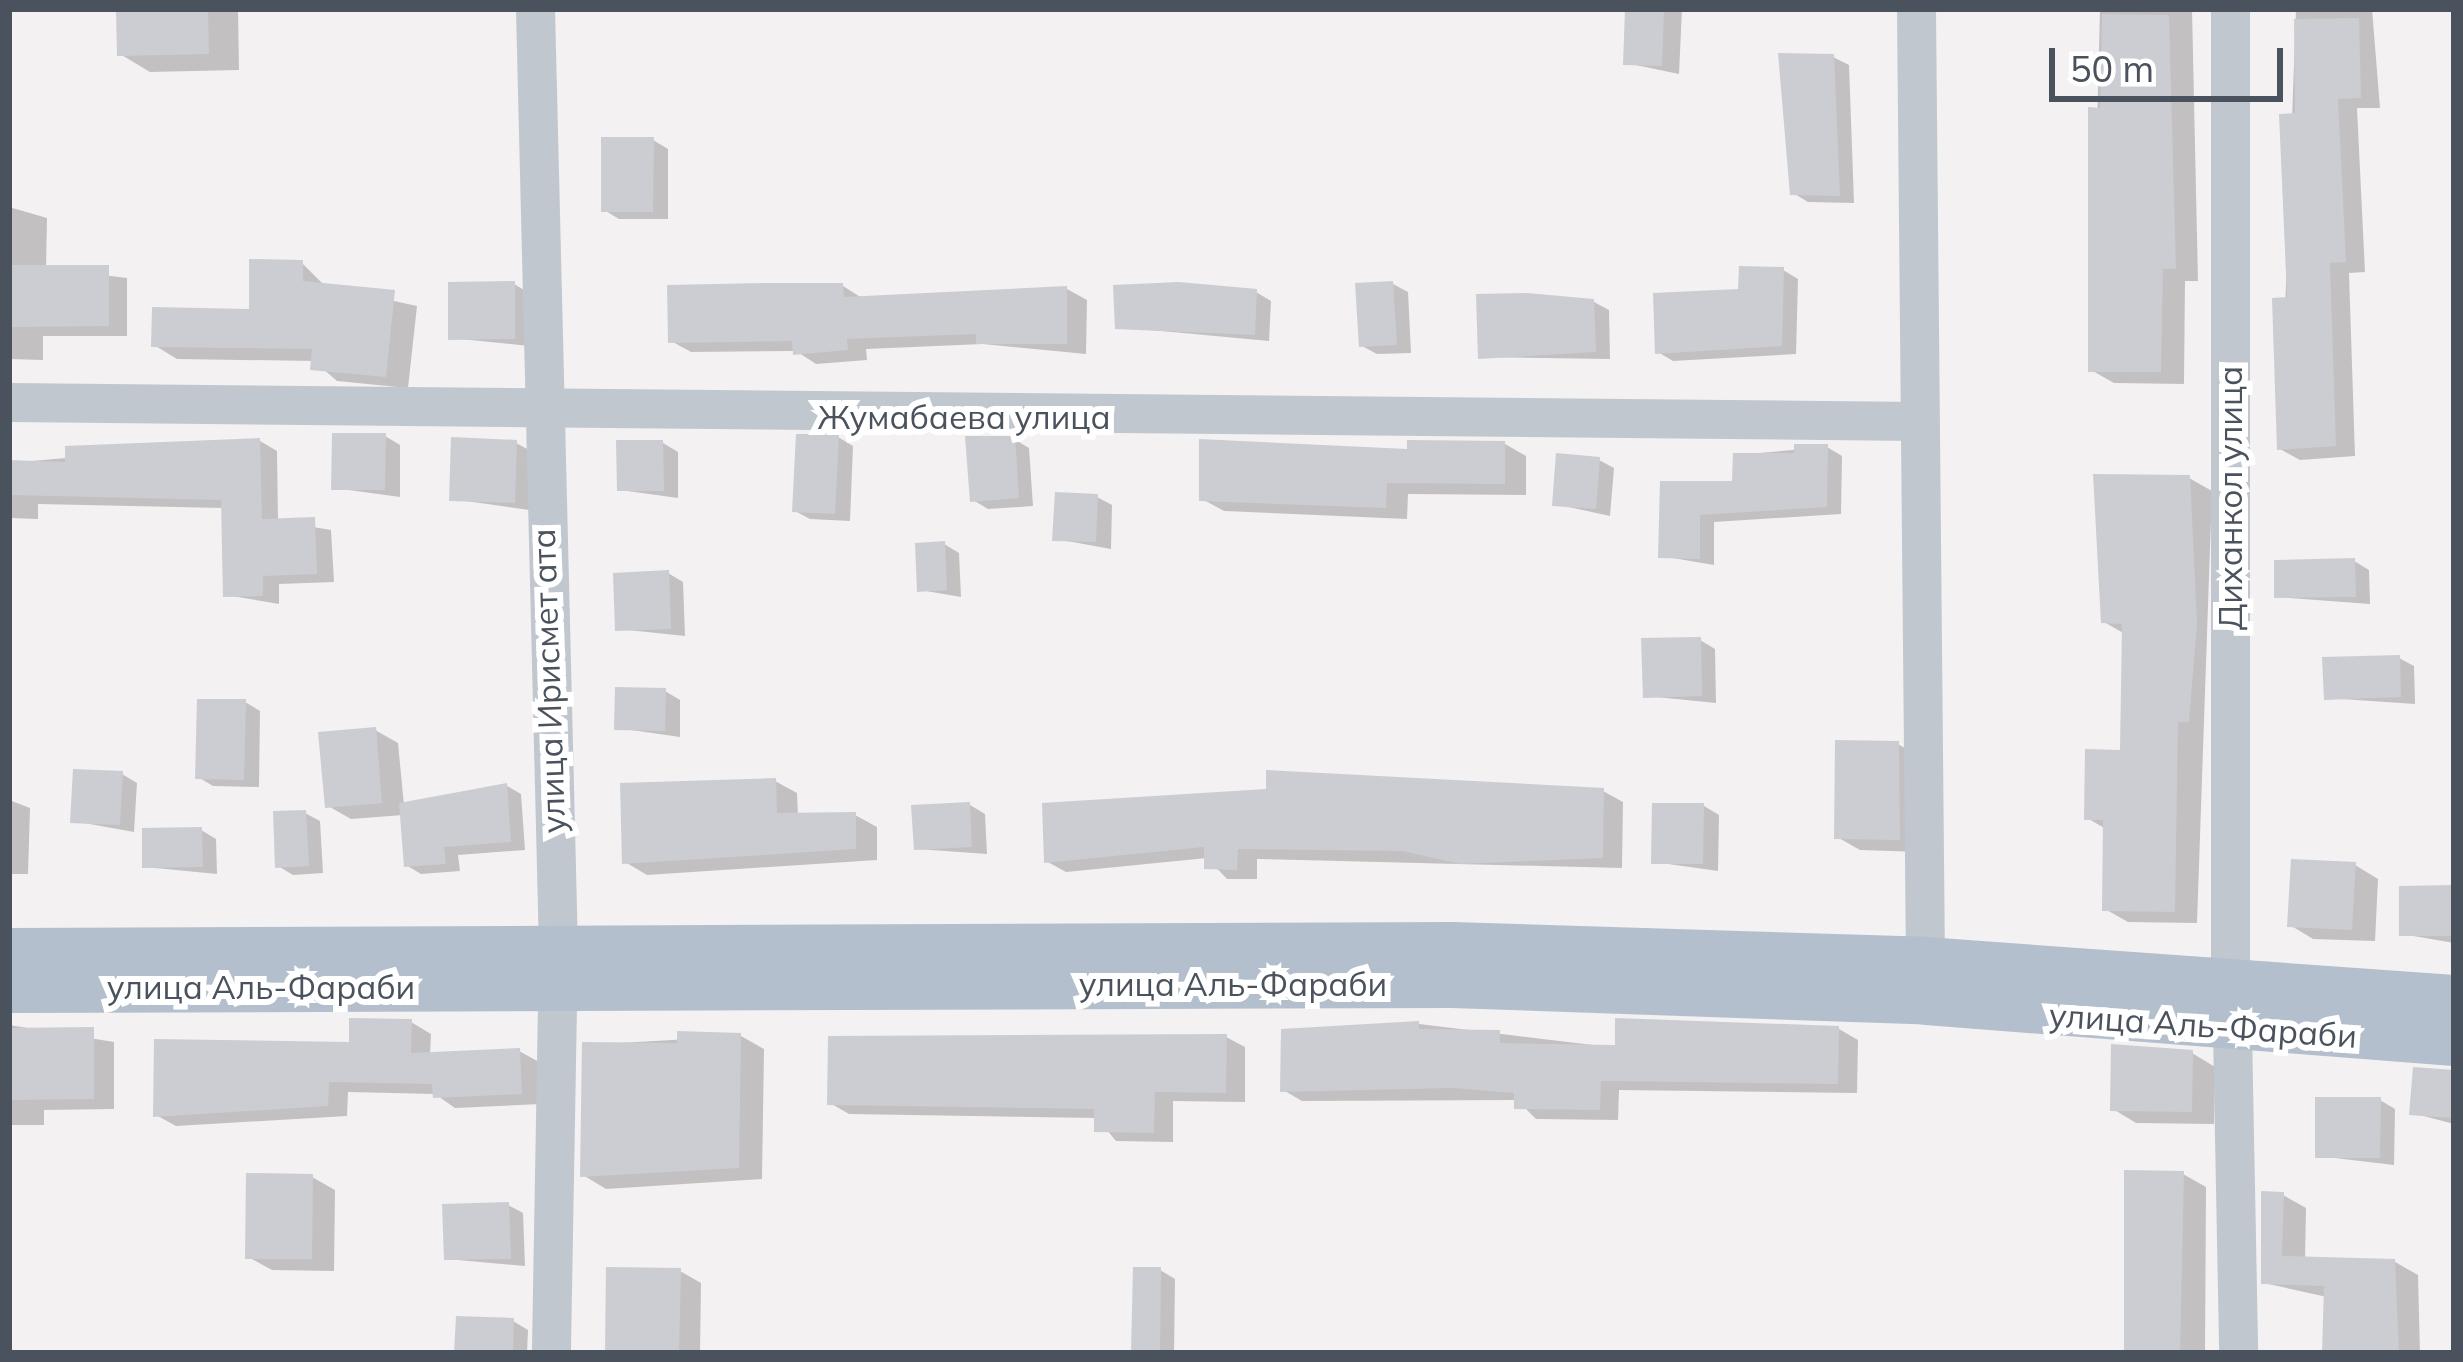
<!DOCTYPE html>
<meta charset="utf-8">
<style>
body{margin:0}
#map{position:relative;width:2463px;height:1362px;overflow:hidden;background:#f3f1f1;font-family:Mulish,sans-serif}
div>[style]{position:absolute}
.shadow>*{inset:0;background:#0003}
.building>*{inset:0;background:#cbcdd3}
.minor>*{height:39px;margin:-19.5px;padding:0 19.5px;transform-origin:19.5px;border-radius:19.5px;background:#c0c7ce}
.major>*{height:48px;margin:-24px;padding:0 24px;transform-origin:24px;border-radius:24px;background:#b3bfcd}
span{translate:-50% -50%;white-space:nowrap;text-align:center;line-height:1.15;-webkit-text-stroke:12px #fff;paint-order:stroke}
.street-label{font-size:33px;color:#4a535d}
.frame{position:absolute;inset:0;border:12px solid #4a535d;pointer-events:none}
.scale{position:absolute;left:2049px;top:48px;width:234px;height:54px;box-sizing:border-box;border:6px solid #4a535d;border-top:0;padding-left:15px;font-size:36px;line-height:42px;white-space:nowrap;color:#4a535d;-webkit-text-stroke:9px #fff;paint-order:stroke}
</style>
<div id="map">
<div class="shadow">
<i style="clip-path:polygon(119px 9px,238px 9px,239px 70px,150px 72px,120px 54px)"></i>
<i style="clip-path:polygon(1628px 9px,1682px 9px,1679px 74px,1626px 63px)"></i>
<i style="clip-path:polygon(2100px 9px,2192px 9px,2198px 281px,2185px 281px,2184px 384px,2114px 383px,2091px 370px)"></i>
<i style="clip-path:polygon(2296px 9px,2372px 9px,2380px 108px,2357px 108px,2365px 272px,2349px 273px,2355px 456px,2300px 460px,2280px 449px)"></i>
<i style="clip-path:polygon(1833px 57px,1849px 65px,1854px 203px,1808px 202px,1793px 193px)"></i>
<i style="clip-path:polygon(653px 140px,668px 149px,668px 219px,619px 219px,604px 210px)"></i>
<i style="clip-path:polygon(9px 207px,47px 218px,46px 268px,127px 278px,127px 336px,43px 336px,43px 360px,9px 359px)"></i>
<i style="clip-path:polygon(302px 263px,325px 286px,417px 306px,408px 388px,337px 381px,314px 361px,177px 359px,154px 345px,252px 312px)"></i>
<i style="clip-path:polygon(1783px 270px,1798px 279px,1796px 354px,1673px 361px,1658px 352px)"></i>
<i style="clip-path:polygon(514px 284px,529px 293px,529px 346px,451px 338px)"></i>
<i style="clip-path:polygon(1393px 284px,1408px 292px,1411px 353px,1377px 354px,1362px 346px)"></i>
<i style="clip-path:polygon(843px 286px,862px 298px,1067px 289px,1087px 300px,1086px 354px,983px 344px,866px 349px,867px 360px,816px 364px,796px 351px,691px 352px,671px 341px)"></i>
<i style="clip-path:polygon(1256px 292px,1271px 301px,1269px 341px,1118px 327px)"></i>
<i style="clip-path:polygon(1594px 302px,1609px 310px,1610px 359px,1481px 357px)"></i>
<i style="clip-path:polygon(385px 436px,400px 445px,400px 497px,334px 488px)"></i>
<i style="clip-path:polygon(838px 437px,853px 446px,850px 521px,810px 519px,795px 511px)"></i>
<i style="clip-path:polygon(1014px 439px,1029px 448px,1033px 506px,988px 509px,973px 500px)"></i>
<i style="clip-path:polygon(260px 441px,277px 451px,278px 521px,331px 530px,334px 582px,279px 584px,279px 604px,226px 595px,224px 508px,38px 504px,38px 519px,9px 518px,9px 463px)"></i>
<i style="clip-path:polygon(516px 443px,531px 451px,529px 510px,452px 499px)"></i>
<i style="clip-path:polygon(663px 443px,678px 452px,678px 498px,620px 490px)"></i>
<i style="clip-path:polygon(1505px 444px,1526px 456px,1526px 495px,1408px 494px,1407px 519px,1224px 511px,1202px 499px,1410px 452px)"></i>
<i style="clip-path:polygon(1827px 447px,1842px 456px,1841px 514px,1714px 522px,1714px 565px,1661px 556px,1662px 484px,1735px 484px,1736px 455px)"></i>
<i style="clip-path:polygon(1599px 460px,1614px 468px,1610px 516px,1555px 504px)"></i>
<i style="clip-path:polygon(2189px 478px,2212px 491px,2197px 923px,2128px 922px,2105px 909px,2106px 829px,2087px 818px,2123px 753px,2125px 634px,2104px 622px)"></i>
<i style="clip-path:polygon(1097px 497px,1112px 505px,1111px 549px,1056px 539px)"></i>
<i style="clip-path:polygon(944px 544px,959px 553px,961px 597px,920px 590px)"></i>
<i style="clip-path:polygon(2354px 561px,2369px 570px,2370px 604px,2277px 597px)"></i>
<i style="clip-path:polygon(668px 573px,683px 582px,685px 636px,618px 629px)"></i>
<i style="clip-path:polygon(1700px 640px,1715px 649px,1716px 703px,1646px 696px)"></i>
<i style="clip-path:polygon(2399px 658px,2414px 666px,2415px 704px,2327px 698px)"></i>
<i style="clip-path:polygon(665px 691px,680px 700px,680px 737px,617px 728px)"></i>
<i style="clip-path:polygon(245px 702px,260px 711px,259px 787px,213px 786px,198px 777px)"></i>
<i style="clip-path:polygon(375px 730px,398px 743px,404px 805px,507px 786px,521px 794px,525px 850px,458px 855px,460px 871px,421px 874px,406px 865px,403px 815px,351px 819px,328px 806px)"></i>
<i style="clip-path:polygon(1898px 744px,1921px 758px,1922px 852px,1860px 850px,1837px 837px)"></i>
<i style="clip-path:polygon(122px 774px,137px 783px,134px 832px,73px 821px)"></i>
<i style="clip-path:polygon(775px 781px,797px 793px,798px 816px,855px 815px,877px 827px,877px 860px,647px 875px,625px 862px)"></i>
<i style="clip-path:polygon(1603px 791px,1623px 802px,1622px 868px,1257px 859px,1257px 879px,1227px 879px,1207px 858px,1066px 872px,1046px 861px)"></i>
<i style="clip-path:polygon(9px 800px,30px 808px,28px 874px,9px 874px)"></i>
<i style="clip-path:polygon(970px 805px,985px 814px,987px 854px,917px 849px)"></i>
<i style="clip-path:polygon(1704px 806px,1719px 815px,1718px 871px,1654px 862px)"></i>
<i style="clip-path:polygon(305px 813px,320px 821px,323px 873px,293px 875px,278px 866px)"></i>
<i style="clip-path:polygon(201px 830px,216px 839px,217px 874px,145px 867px)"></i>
<i style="clip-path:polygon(2355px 865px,2378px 879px,2375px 941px,2313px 939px,2290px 925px)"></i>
<i style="clip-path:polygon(2454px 889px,2454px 943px,2402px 934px,2453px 888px)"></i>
<i style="clip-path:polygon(411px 1022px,431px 1034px,430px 1055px,519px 1051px,539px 1062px,541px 1104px,455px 1108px,435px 1094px,348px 1092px,347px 1116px,176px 1126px,156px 1115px)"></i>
<i style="clip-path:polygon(1419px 1024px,1618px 1048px,1839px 1029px,1858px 1040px,1857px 1093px,1619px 1090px,1618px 1120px,1536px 1119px,1517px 1100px,1302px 1101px,1283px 1090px)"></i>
<i style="clip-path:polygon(9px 1025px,114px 1042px,114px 1109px,44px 1110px,44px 1125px,9px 1125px)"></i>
<i style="clip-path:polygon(741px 1036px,764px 1049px,762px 1179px,606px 1189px,583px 1175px,585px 1045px)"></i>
<i style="clip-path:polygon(1226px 1037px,1245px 1047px,1245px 1102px,1173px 1101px,1173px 1142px,1116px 1141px,1097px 1118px,849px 1114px,830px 1103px)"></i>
<i style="clip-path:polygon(2192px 1053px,2215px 1067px,2214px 1124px,2136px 1123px,2113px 1109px)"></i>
<i style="clip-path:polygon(2454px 1073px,2454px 1124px,2412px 1113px)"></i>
<i style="clip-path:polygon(2380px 1100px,2395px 1109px,2394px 1165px,2318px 1156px)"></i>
<i style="clip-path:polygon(2183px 1174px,2206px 1187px,2205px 1353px,2127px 1353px)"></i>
<i style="clip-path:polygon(312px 1177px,335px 1190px,334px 1271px,272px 1270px,248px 1257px)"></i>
<i style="clip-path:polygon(2283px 1195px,2306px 1208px,2305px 1260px,2395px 1262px,2418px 1275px,2420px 1353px,2325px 1353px,2327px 1297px,2264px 1283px)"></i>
<i style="clip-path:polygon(508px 1205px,523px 1213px,525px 1266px,447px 1259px)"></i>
<i style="clip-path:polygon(1160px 1270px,1175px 1279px,1174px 1353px,1134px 1353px)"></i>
<i style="clip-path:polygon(680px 1271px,701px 1283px,700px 1353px,613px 1353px)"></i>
<i style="clip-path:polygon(513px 1321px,528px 1330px,527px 1353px,457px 1353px)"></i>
</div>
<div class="building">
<i style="clip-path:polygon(116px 9px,208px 9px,209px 54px,117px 56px)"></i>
<i style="clip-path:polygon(1625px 9px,1664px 9px,1662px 66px,1623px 65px)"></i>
<i style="clip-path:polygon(2102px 14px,2169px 15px,2176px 269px,2163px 269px,2161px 372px,2088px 372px,2088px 107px,2100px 108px)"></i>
<i style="clip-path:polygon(2359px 18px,2361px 98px,2338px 99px,2346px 262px,2330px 263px,2336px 446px,2277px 450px,2272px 298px,2287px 297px,2279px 114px,2295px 113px,2294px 19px)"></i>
<i style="clip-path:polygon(1778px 53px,1834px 54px,1840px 196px,1790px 195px)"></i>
<i style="clip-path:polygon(601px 137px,654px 137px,653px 212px,601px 212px)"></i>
<i style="clip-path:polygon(249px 259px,303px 260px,303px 281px,395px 290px,386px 377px,310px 370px,312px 349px,151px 347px,152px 307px,249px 309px)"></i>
<i style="clip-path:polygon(9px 265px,109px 265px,109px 326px,9px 327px)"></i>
<i style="clip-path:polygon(1739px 266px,1784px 267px,1782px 346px,1655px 354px,1653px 293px,1738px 289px)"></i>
<i style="clip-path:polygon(515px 281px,515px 339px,448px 340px,448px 282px)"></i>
<i style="clip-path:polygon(1393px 281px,1397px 345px,1359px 347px,1355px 283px)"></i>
<i style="clip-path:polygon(1179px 282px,1257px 289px,1255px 335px,1115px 329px,1113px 285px)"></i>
<i style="clip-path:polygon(765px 283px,843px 283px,844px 297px,1067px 286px,1067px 344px,976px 344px,976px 334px,847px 339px,848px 350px,793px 355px,792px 341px,668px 343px,667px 285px)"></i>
<i style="clip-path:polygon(1527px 293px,1594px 299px,1596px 352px,1478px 359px,1476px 294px)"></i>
<i style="clip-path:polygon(332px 433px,386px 433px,385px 490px,331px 490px)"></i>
<i style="clip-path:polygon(796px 434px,839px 434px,835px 514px,792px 512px)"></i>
<i style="clip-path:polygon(965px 436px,1015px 436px,1019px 498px,970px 502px)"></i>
<i style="clip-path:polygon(451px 437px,517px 440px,515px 503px,449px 501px)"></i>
<i style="clip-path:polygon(260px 438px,262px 519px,315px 517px,317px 574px,263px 576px,263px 596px,223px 597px,221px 500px,9px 495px,9px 460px,65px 462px,65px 446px)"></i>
<i style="clip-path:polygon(1199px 439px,1407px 449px,1407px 440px,1505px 441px,1505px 484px,1387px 483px,1386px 508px,1199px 501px)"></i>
<i style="clip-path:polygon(616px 440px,663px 440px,664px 491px,617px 491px)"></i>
<i style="clip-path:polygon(1794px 444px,1828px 444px,1827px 507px,1700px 515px,1700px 559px,1658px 558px,1660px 481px,1732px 481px,1733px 453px,1794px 453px)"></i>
<i style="clip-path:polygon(1556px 453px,1600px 457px,1596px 509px,1552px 506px)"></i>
<i style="clip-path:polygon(2093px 474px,2190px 475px,2197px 624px,2189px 722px,2178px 722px,2175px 912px,2102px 911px,2103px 820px,2084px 820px,2085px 749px,2120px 750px,2122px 624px,2101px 623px)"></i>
<i style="clip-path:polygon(1055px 492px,1098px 494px,1096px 542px,1052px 541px)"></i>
<i style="clip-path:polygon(945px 541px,947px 590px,917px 592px,915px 543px)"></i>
<i style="clip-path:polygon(2355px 558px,2356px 597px,2274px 598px,2274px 560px)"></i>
<i style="clip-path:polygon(669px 570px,671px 629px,615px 631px,613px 573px)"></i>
<i style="clip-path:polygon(1701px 637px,1702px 696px,1643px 698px,1641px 638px)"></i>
<i style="clip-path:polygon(2400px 655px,2401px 697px,2324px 700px,2322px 657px)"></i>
<i style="clip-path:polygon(615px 687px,666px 688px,665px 731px,614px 730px)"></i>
<i style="clip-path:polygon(197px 699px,246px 699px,244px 780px,195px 779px)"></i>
<i style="clip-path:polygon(376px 727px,382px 803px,325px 808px,318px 732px)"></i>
<i style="clip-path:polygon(1835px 740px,1899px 741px,1900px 840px,1834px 839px)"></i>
<i style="clip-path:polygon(73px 769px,123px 771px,120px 825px,70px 823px)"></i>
<i style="clip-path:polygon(1266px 770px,1604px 788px,1603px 858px,1460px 864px,1403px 851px,1238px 849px,1237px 870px,1204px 869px,1204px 847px,1044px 863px,1042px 803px,1266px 789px)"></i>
<i style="clip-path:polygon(776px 778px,777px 813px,856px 812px,856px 849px,622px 864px,620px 783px)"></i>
<i style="clip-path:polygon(507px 783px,511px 842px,444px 847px,446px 864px,404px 867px,399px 803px)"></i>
<i style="clip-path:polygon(970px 802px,972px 847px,914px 850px,911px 805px)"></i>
<i style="clip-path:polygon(1652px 803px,1704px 803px,1703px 864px,1651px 864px)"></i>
<i style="clip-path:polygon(306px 810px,309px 866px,275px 868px,273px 811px)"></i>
<i style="clip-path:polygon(202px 827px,203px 867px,142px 868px,142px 828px)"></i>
<i style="clip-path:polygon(2291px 859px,2356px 862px,2352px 930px,2287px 927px)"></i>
<i style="clip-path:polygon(2453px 885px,2453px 936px,2399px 936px,2399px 886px)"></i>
<i style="clip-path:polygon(349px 1018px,412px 1019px,411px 1053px,520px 1048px,522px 1094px,433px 1098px,432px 1084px,329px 1082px,328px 1106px,153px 1117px,154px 1039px,349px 1042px)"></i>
<i style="clip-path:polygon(1615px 1018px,1839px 1026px,1838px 1084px,1601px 1081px,1600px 1110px,1514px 1109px,1514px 1093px,1453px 1088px,1280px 1092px,1281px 1029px,1419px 1021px,1419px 1029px,1500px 1030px,1500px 1043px,1615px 1045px)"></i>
<i style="clip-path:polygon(94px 1027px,94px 1099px,9px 1100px,9px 1028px)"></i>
<i style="clip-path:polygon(677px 1031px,741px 1033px,739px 1168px,580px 1177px,582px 1042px,677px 1043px)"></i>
<i style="clip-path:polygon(1227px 1034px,1226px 1093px,1155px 1092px,1154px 1133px,1094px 1132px,1094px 1109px,827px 1105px,828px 1036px)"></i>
<i style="clip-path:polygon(2111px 1044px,2193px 1050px,2192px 1112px,2110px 1111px)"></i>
<i style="clip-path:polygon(2413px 1067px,2454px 1070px,2454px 1118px,2409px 1115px)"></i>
<i style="clip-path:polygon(2315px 1097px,2381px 1097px,2380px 1158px,2315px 1158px)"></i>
<i style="clip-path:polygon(2124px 1170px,2184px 1171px,2180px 1353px,2124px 1353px)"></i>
<i style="clip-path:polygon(246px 1173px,313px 1174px,312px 1259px,245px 1259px)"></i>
<i style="clip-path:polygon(2261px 1191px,2284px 1192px,2282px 1256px,2395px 1259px,2399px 1353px,2322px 1353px,2324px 1286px,2261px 1284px)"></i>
<i style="clip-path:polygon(509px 1202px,511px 1259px,444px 1260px,442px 1204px)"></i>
<i style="clip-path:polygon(606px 1267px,681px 1268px,679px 1353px,605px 1353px)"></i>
<i style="clip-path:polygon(1133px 1267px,1161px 1267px,1160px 1353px,1131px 1353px)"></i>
<i style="clip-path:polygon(456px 1316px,514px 1318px,513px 1353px,454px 1353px)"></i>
</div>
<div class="minor">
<i style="left:535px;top:9px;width:938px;rotate:88.6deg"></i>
<i style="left:558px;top:947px;width:406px;rotate:91deg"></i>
<i style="left:1916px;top:9px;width:952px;rotate:89.46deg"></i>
<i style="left:9px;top:402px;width:1909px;rotate:0.57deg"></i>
<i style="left:2230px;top:988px;width:979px;rotate:-90deg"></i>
<i style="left:2232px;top:1031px;width:322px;rotate:88.9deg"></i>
</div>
<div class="major">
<i style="left:9px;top:952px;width:1443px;rotate:-0.24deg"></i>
<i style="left:1452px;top:946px;width:473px;rotate:1.8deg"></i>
<i style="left:1925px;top:961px;width:530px;rotate:4.11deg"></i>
<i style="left:9px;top:989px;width:1443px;rotate:-0.2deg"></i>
<i style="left:1452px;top:984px;width:475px;rotate:2deg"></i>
<i style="left:1927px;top:1001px;width:529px;rotate:4.45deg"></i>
</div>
<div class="street-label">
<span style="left:964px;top:417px">Жумабаева улица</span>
<span style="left:2230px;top:498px;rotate:-90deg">Диханкол улица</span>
<span style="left:548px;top:681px;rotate:-92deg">улица Ирисмет ата</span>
<span style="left:1233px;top:984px">улица Аль-Фараби</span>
<span style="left:261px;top:987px">улица Аль-Фараби</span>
<span style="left:2203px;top:1025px;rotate:4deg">улица Аль-Фараби</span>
</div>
<div class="frame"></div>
<div class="scale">50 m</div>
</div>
